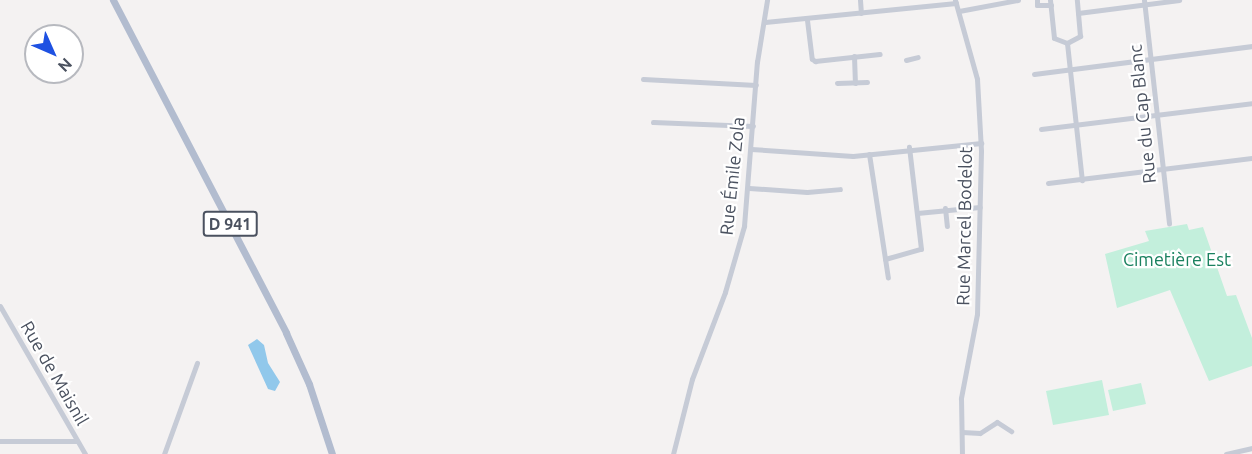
<!DOCTYPE html>
<meta charset="utf-8">
<style>
body{margin:0}
#map{position:relative;width:1252px;height:454px;overflow:hidden;background:#f4f2f2;font-family:Ubuntu,sans-serif}
div>[style]{position:absolute}
.green>*{inset:0;background:#c3efdc}
.water>*{inset:0;background:#91c8eb}
.minor>*{height:5px;margin:-2.5px;padding:0 2.5px;transform-origin:2.5px;border-radius:2.5px;background:#c6cbd6}
.major>*{height:7px;margin:-3.5px;padding:0 3.5px;transform-origin:3.5px;border-radius:3.5px;background:#b2bccf}
span{translate:-50% -50%;white-space:nowrap;text-align:center;line-height:1.15;-webkit-text-stroke:4.5px #fff;paint-order:stroke}
.shield-label span{padding:2px 4px;background:#fff;border:2px solid;border-radius:4px;-webkit-text-stroke-width:0}
.shield-label{font-size:16px;color:#4a515f;font-weight:700}
.street-label{font-size:18px;color:#4a515f}
.park-label{font-size:18px;color:#1a815f}
.north{position:absolute;left:24px;top:24px;width:60px;height:60px;box-sizing:border-box;background:#fff;border:2px solid #b7b9bf;border-radius:50%;rotate:135deg;font-size:16px;font-weight:700;line-height:24px;text-align:center;color:#4a515f}
.north::after{content:'';display:block;margin:auto;width:21px;height:27px;background:#1e51e2;clip-path:polygon(50% 0,100% 100%,50% 72%,0 100%)}
</style>
<div id="map">
<div class="green">
<i style="clip-path:polygon(1187px 224px,1189px 230px,1203px 227px,1227px 296px,1236px 295px,1252px 338px,1252px 366px,1209px 381px,1170px 290px,1117px 308px,1105px 254px,1149px 241px,1145px 231px)"></i>
<i style="clip-path:polygon(1102px 380px,1109px 415px,1053px 425px,1046px 391px)"></i>
<i style="clip-path:polygon(1141px 383px,1146px 404px,1113px 411px,1108px 390px)"></i>
</div>
<div class="water">
<i style="clip-path:polygon(257px 339px,264px 345px,268px 363px,280px 382px,275px 391px,268px 389px,248px 345px)"></i>
</div>
<div class="minor">
<i style="left:860px;top:0;width:13px;rotate:86deg"></i>
<i style="left:955px;top:0;width:82px;rotate:74.4deg"></i>
<i style="left:977px;top:79px;width:72px;rotate:86.8deg"></i>
<i style="left:981px;top:151px;width:163px;rotate:91.4deg"></i>
<i style="left:977px;top:314px;width:86px;rotate:100.8deg"></i>
<i style="left:961px;top:398px;width:56px;rotate:89deg"></i>
<i style="left:1037px;top:0;width:5px;rotate:90deg"></i>
<i style="left:1037px;top:5px;width:14px"></i>
<i style="left:1050px;top:0;width:38px;rotate:84deg"></i>
<i style="left:1054px;top:38px;width:14px;rotate:21deg"></i>
<i style="left:1067px;top:43px;width:15px;rotate:-28deg"></i>
<i style="left:1080px;top:36px;width:36px;rotate:-95deg"></i>
<i style="left:1144px;top:0;width:225px;rotate:83.6deg"></i>
<i style="left:959px;top:11px;width:60px;rotate:-10.6deg"></i>
<i style="left:1078px;top:13px;width:102px;rotate:-7.3deg"></i>
<i style="left:807px;top:20px;width:39px;rotate:83deg"></i>
<i style="left:812px;top:59px;width:4px;rotate:34deg"></i>
<i style="left:815px;top:61px;width:65px;rotate:-6.1deg"></i>
<i style="left:765px;top:22px;width:192px;rotate:-5.7deg"></i>
<i style="left:1067px;top:43px;width:138px;rotate:83.8deg"></i>
<i style="left:854px;top:56px;width:27px;rotate:88deg"></i>
<i style="left:906px;top:60px;width:12px;rotate:-14deg"></i>
<i style="left:1034px;top:74px;width:220px;rotate:-7.3deg"></i>
<i style="left:643px;top:79px;width:113px;rotate:3deg"></i>
<i style="left:837px;top:83px;width:30px;rotate:-2deg"></i>
<i style="left:653px;top:122px;width:100px;rotate:2.3deg"></i>
<i style="left:1041px;top:129px;width:213px;rotate:-7deg"></i>
<i style="left:751px;top:149px;width:102px;rotate:3.9deg"></i>
<i style="left:853px;top:156px;width:129px;rotate:-5.8deg"></i>
<i style="left:869px;top:154px;width:125px;rotate:81.3deg"></i>
<i style="left:1048px;top:183px;width:206px;rotate:-7deg"></i>
<i style="left:749px;top:188px;width:58px;rotate:3.9deg"></i>
<i style="left:807px;top:192px;width:33px;rotate:-5deg"></i>
<i style="left:945px;top:208px;width:18px;rotate:84deg"></i>
<i style="left:917px;top:213px;width:63px;rotate:-5.4deg"></i>
<i style="left:885px;top:259px;width:37px;rotate:-16deg"></i>
<i style="left:921px;top:249px;width:103px;rotate:-96.7deg"></i>
<i style="left:0;top:306px;width:171px;rotate:60.1deg"></i>
<i style="left:962px;top:432px;width:18px;rotate:3deg"></i>
<i style="left:980px;top:433px;width:20px;rotate:-33deg"></i>
<i style="left:997px;top:422px;width:17px;rotate:33deg"></i>
<i style="left:0;top:441px;width:77px"></i>
<i style="left:164px;top:454px;width:97px;rotate:-70.1deg"></i>
<i style="left:673px;top:454px;width:77px;rotate:-75.8deg"></i>
<i style="left:692px;top:379px;width:93px;rotate:-69.2deg"></i>
<i style="left:725px;top:292px;width:69px;rotate:-73.9deg"></i>
<i style="left:744px;top:226px;width:165px;rotate:-85.5deg"></i>
<i style="left:757px;top:62px;width:63px;rotate:-80.8deg"></i>
<i style="left:1226px;top:454px;width:27px;rotate:-13deg"></i>
</div>
<div class="major">
<i style="left:113px;top:0;width:375px;rotate:62.5deg"></i>
<i style="left:286px;top:333px;width:56px;rotate:65.7deg"></i>
<i style="left:309px;top:384px;width:74px;rotate:71.8deg"></i>
</div>
<div class="shield-label">
<span style="left:230px;top:224px">D 941</span>
</div>
<div class="street-label">
<span style="left:1142px;top:114px;rotate:-96deg">Rue du Cap Blanc</span>
<span style="left:732px;top:176px;rotate:-84deg">Rue Émile Zola</span>
<span style="left:964px;top:226px;rotate:-89deg">Rue Marcel Bodelot</span>
<span style="left:55px;top:373px;rotate:60deg">Rue de Maisnil</span>
</div>
<div class="park-label">
<span style="left:1177px;top:259px">Cimetière Est</span>
</div>
<div class="north">N</div>
</div>
